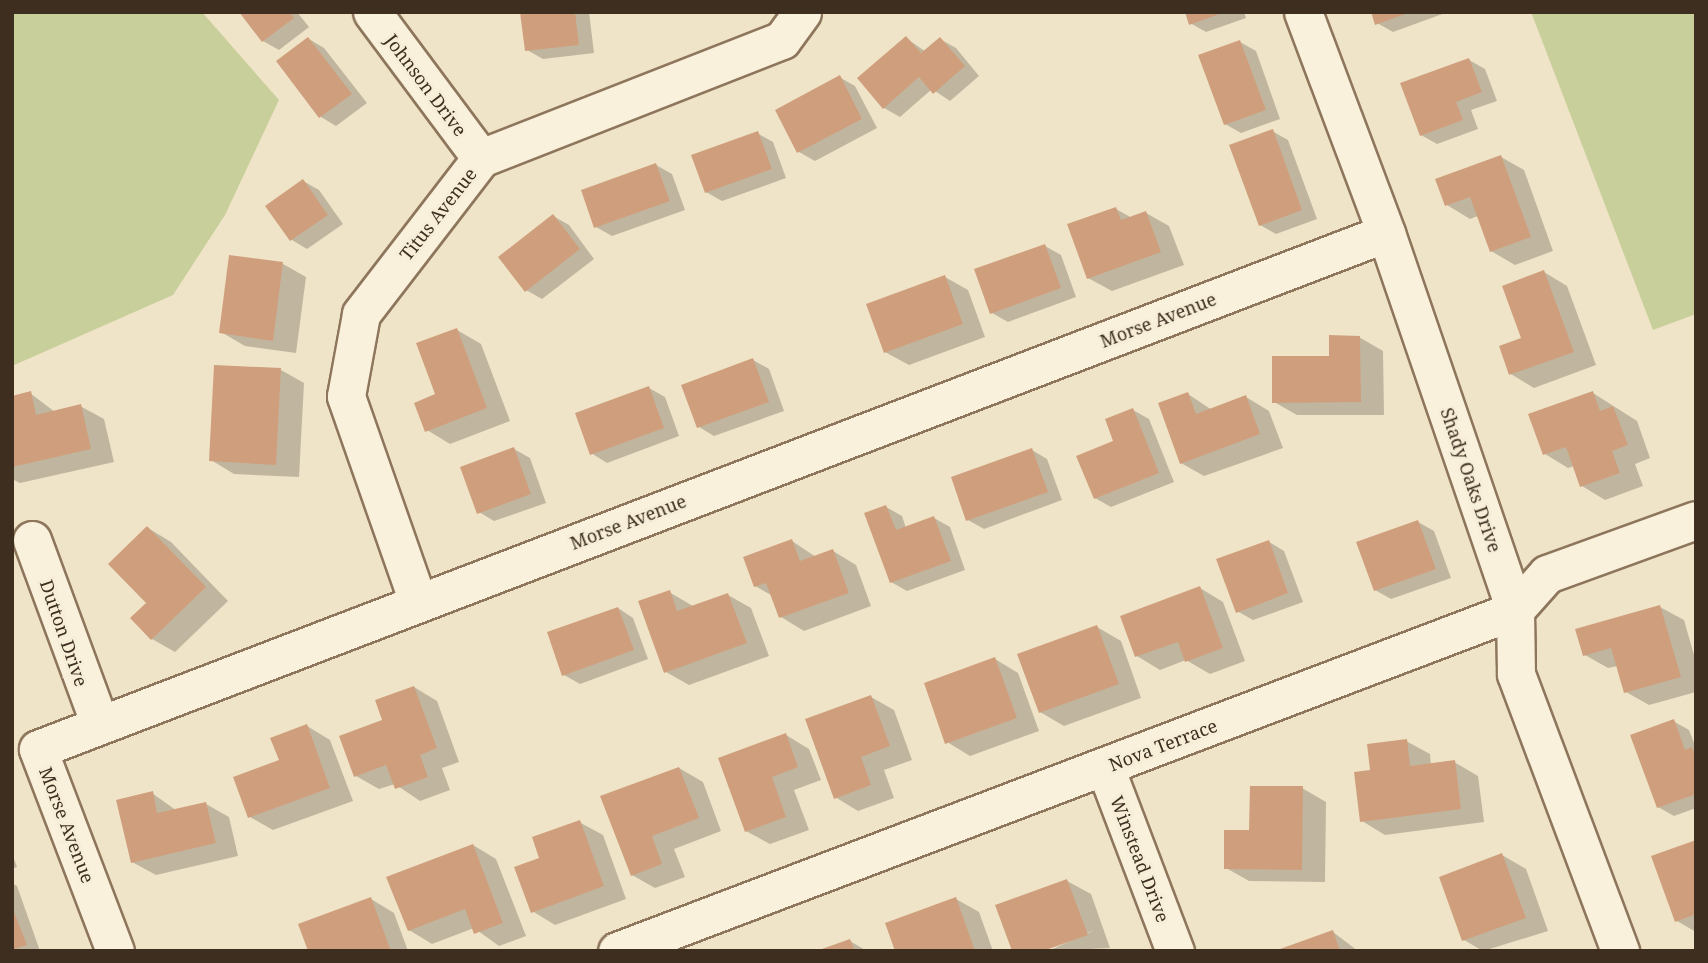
<!DOCTYPE html>
<style>
body{margin:0}
#map{position:relative;width:1708px;height:963px;overflow:hidden;background:#f0e4c8;font-family:"Noto Serif",serif}
div>[style]{position:absolute}
.green>*{inset:0;background:#c9cf9b}
.shadow>*{inset:0;background:#0003}
.building>*{inset:0;background:#cf9f7d}
.roads{filter:drop-shadow(2px 0 #8d765c) drop-shadow(-2px 0 #8d765c) drop-shadow(0 2px #8d765c) drop-shadow(0 -2px #8d765c)}
.minor>*{height:37px;margin:-18.5px;padding:0 18.5px;transform-origin:18.5px;border-radius:18.5px;background:#faf1dc}
span{translate:-50% -50%;white-space:nowrap;text-align:center;line-height:1.15;-webkit-text-stroke:6px #f7eed8;paint-order:stroke}
.street-label{font-size:18px;color:#3d2e20}
.frame{position:absolute;inset:0;border:14px solid #3d2e20;pointer-events:none}
</style>
<div id="map">
<div class="green">
<i style="clip-path:polygon(12px 12px,202px 12px,279px 100px,225px 215px,173px 295px,12px 366px)"></i>
<i style="clip-path:polygon(1531px 12px,1696px 12px,1696px 314px,1653px 330px)"></i>
</div>
<div class="shadow">
<i style="clip-path:polygon(241px 12px,297px 12px,309px 27px,279px 50px,263px 41px)"></i>
<i style="clip-path:polygon(522px 12px,589px 12px,594px 53px,543px 59px,527px 50px)"></i>
<i style="clip-path:polygon(1186px 12px,1244px 12px,1246px 18px,1206px 32px,1190px 23px)"></i>
<i style="clip-path:polygon(1373px 12px,1448px 12px,1393px 32px,1377px 23px)"></i>
<i style="clip-path:polygon(906px 38px,926px 52px,940px 39px,956px 48px,979px 76px,950px 101px,932px 89px,900px 117px,884px 108px)"></i>
<i style="clip-path:polygon(309px 39px,324px 48px,367px 103px,336px 126px,321px 117px)"></i>
<i style="clip-path:polygon(1240px 42px,1256px 51px,1280px 119px,1241px 133px,1225px 124px)"></i>
<i style="clip-path:polygon(1469px 60px,1485px 69px,1497px 101px,1471px 110px,1478px 129px,1437px 144px,1421px 135px)"></i>
<i style="clip-path:polygon(839px 77px,855px 86px,877px 128px,815px 161px,799px 152px,777px 111px)"></i>
<i style="clip-path:polygon(1272px 131px,1288px 140px,1317px 219px,1276px 234px,1260px 225px)"></i>
<i style="clip-path:polygon(757px 133px,773px 142px,786px 178px,722px 201px,706px 192px)"></i>
<i style="clip-path:polygon(1501px 157px,1524px 170px,1553px 251px,1515px 265px,1491px 251px,1478px 216px,1470px 219px,1447px 205px)"></i>
<i style="clip-path:polygon(656px 165px,672px 174px,685px 210px,612px 236px,596px 227px)"></i>
<i style="clip-path:polygon(303px 181px,319px 190px,343px 224px,307px 249px,292px 240px,268px 206px)"></i>
<i style="clip-path:polygon(1116px 209px,1132px 218px,1146px 213px,1169px 226px,1184px 265px,1112px 291px,1088px 278px)"></i>
<i style="clip-path:polygon(553px 216px,569px 225px,594px 259px,542px 299px,526px 290px)"></i>
<i style="clip-path:polygon(1045px 246px,1061px 255px,1076px 297px,1008px 322px,992px 313px)"></i>
<i style="clip-path:polygon(283px 264px,306px 277px,296px 353px,245px 346px,221px 332px)"></i>
<i style="clip-path:polygon(1544px 272px,1567px 286px,1596px 365px,1534px 388px,1511px 374px)"></i>
<i style="clip-path:polygon(945px 277px,968px 290px,985px 337px,909px 365px,885px 352px)"></i>
<i style="clip-path:polygon(457px 330px,481px 344px,510px 421px,450px 444px,427px 430px)"></i>
<i style="clip-path:polygon(1359px 337px,1383px 351px,1384px 415px,1297px 415px,1274px 402px)"></i>
<i style="clip-path:polygon(753px 360px,769px 369px,784px 411px,714px 436px,699px 427px)"></i>
<i style="clip-path:polygon(281px 370px,304px 383px,299px 477px,234px 474px,211px 460px)"></i>
<i style="clip-path:polygon(649px 388px,665px 397px,679px 436px,607px 463px,591px 453px)"></i>
<i style="clip-path:polygon(30px 393px,55px 412px,80px 406px,104px 419px,114px 462px,20px 483px,12px 479px,12px 397px)"></i>
<i style="clip-path:polygon(1593px 393px,1637px 421px,1650px 458px,1635px 464px,1643px 486px,1605px 500px,1582px 486px,1574px 466px,1568px 468px,1545px 454px)"></i>
<i style="clip-path:polygon(1188px 394px,1212px 410px,1246px 397px,1269px 411px,1283px 448px,1204px 476px,1181px 463px)"></i>
<i style="clip-path:polygon(1133px 410px,1149px 419px,1174px 482px,1111px 507px,1095px 498px)"></i>
<i style="clip-path:polygon(514px 449px,530px 458px,546px 503px,494px 521px,479px 512px)"></i>
<i style="clip-path:polygon(1032px 450px,1047px 459px,1062px 500px,984px 529px,968px 520px)"></i>
<i style="clip-path:polygon(886px 507px,902px 516px,906px 528px,934px 518px,950px 527px,965px 570px,907px 591px,891px 582px)"></i>
<i style="clip-path:polygon(1418px 522px,1434px 531px,1451px 578px,1391px 599px,1375px 590px)"></i>
<i style="clip-path:polygon(148px 528px,171px 542px,228px 601px,175px 652px,152px 639px)"></i>
<i style="clip-path:polygon(792px 541px,816px 557px,833px 551px,856px 565px,871px 606px,804px 631px,781px 617px,773px 596px,755px 586px)"></i>
<i style="clip-path:polygon(1269px 542px,1284px 551px,1303px 602px,1253px 620px,1237px 611px)"></i>
<i style="clip-path:polygon(1200px 588px,1223px 602px,1245px 661px,1210px 674px,1186px 660px,1160px 670px,1137px 656px)"></i>
<i style="clip-path:polygon(669px 592px,693px 606px,728px 595px,751px 608px,769px 656px,689px 685px,666px 672px)"></i>
<i style="clip-path:polygon(1660px 607px,1684px 620px,1696px 662px,1696px 692px,1649px 705px,1626px 692px,1618px 666px,1608px 668px,1585px 655px)"></i>
<i style="clip-path:polygon(618px 608px,633px 618px,648px 659px,580px 684px,564px 675px)"></i>
<i style="clip-path:polygon(1097px 627px,1121px 641px,1141px 698px,1064px 726px,1040px 712px)"></i>
<i style="clip-path:polygon(995px 659px,1018px 673px,1039px 731px,970px 756px,947px 742px)"></i>
<i style="clip-path:polygon(414px 687px,437px 701px,459px 762px,442px 768px,450px 790px,420px 801px,395px 784px,379px 789px,356px 776px,385px 721px)"></i>
<i style="clip-path:polygon(871px 697px,894px 710px,912px 760px,884px 770px,894px 798px,858px 811px,835px 797px)"></i>
<i style="clip-path:polygon(1673px 721px,1689px 730px,1696px 748px,1696px 808px,1674px 816px,1658px 807px)"></i>
<i style="clip-path:polygon(307px 726px,330px 740px,353px 801px,273px 830px,250px 817px)"></i>
<i style="clip-path:polygon(786px 735px,809px 749px,821px 780px,794px 790px,809px 830px,770px 844px,746px 831px)"></i>
<i style="clip-path:polygon(1406px 741px,1430px 754px,1431px 765px,1454px 762px,1478px 776px,1484px 822px,1385px 835px,1362px 821px,1372px 771px)"></i>
<i style="clip-path:polygon(679px 768px,703px 782px,721px 831px,674px 849px,685px 877px,655px 888px,632px 875px)"></i>
<i style="clip-path:polygon(1302px 788px,1326px 802px,1325px 882px,1249px 881px,1226px 868px)"></i>
<i style="clip-path:polygon(152px 793px,177px 811px,206px 804px,229px 817px,238px 856px,156px 875px,132px 862px)"></i>
<i style="clip-path:polygon(579px 822px,603px 835px,626px 899px,555px 925px,532px 911px)"></i>
<i style="clip-path:polygon(1696px 841px,1696px 932px,1677px 921px)"></i>
<i style="clip-path:polygon(473px 845px,496px 859px,526px 936px,499px 946px,474px 928px,432px 944px,409px 930px)"></i>
<i style="clip-path:polygon(12px 853px,17px 867px,12px 869px)"></i>
<i style="clip-path:polygon(1502px 855px,1526px 869px,1548px 931px,1483px 951px,1464px 940px)"></i>
<i style="clip-path:polygon(1067px 881px,1091px 894px,1110px 948px,1048px 951px,1095px 930px,1038px 951px)"></i>
<i style="clip-path:polygon(12px 883px,17px 886px,40px 951px,12px 951px)"></i>
<i style="clip-path:polygon(371px 899px,394px 913px,408px 951px,310px 951px)"></i>
<i style="clip-path:polygon(956px 899px,979px 912px,993px 951px,897px 951px)"></i>
<i style="clip-path:polygon(1333px 932px,1358px 951px,1281px 951px)"></i>
<i style="clip-path:polygon(850px 941px,867px 951px,823px 951px)"></i>
</div>
<div class="building">
<i style="clip-path:polygon(239px 12px,290px 12px,294px 18px,262px 42px)"></i>
<i style="clip-path:polygon(520px 12px,575px 12px,579px 45px,525px 51px)"></i>
<i style="clip-path:polygon(1185px 12px,1222px 12px,1222px 13px,1189px 25px)"></i>
<i style="clip-path:polygon(1371px 12px,1408px 12px,1408px 13px,1375px 25px)"></i>
<i style="clip-path:polygon(906px 36px,921px 53px,940px 37px,965px 66px,933px 94px,919px 77px,883px 109px,857px 78px)"></i>
<i style="clip-path:polygon(308px 37px,352px 94px,319px 118px,276px 61px)"></i>
<i style="clip-path:polygon(1240px 40px,1266px 110px,1224px 125px,1198px 55px)"></i>
<i style="clip-path:polygon(1469px 58px,1482px 92px,1456px 102px,1463px 120px,1420px 136px,1400px 83px)"></i>
<i style="clip-path:polygon(840px 75px,862px 119px,797px 153px,775px 110px)"></i>
<i style="clip-path:polygon(1273px 129px,1302px 210px,1259px 226px,1229px 145px)"></i>
<i style="clip-path:polygon(758px 131px,772px 169px,705px 193px,691px 155px)"></i>
<i style="clip-path:polygon(1501px 155px,1531px 237px,1490px 252px,1470px 197px,1445px 206px,1435px 179px)"></i>
<i style="clip-path:polygon(656px 163px,670px 201px,594px 228px,581px 190px)"></i>
<i style="clip-path:polygon(303px 179px,328px 215px,290px 241px,265px 206px)"></i>
<i style="clip-path:polygon(1116px 207px,1121px 220px,1146px 211px,1161px 252px,1087px 279px,1067px 224px)"></i>
<i style="clip-path:polygon(553px 214px,580px 249px,525px 292px,498px 257px)"></i>
<i style="clip-path:polygon(1045px 244px,1061px 288px,990px 314px,974px 269px)"></i>
<i style="clip-path:polygon(229px 255px,283px 262px,273px 341px,219px 333px)"></i>
<i style="clip-path:polygon(1544px 270px,1574px 352px,1509px 375px,1499px 346px,1521px 338px,1502px 286px)"></i>
<i style="clip-path:polygon(945px 275px,963px 324px,884px 353px,866px 304px)"></i>
<i style="clip-path:polygon(457px 328px,487px 408px,425px 432px,414px 403px,435px 394px,416px 343px)"></i>
<i style="clip-path:polygon(1329px 335px,1360px 336px,1361px 402px,1272px 403px,1272px 356px,1329px 356px)"></i>
<i style="clip-path:polygon(753px 358px,769px 402px,697px 428px,681px 385px)"></i>
<i style="clip-path:polygon(214px 365px,281px 368px,276px 465px,209px 461px)"></i>
<i style="clip-path:polygon(649px 386px,664px 428px,590px 455px,575px 413px)"></i>
<i style="clip-path:polygon(31px 391px,36px 415px,81px 404px,91px 449px,12px 467px,12px 396px)"></i>
<i style="clip-path:polygon(1593px 391px,1600px 411px,1613px 406px,1628px 445px,1612px 451px,1620px 473px,1580px 487px,1566px 447px,1543px 455px,1528px 414px)"></i>
<i style="clip-path:polygon(1188px 392px,1196px 414px,1246px 395px,1260px 434px,1180px 464px,1158px 403px)"></i>
<i style="clip-path:polygon(1133px 408px,1159px 473px,1094px 499px,1076px 456px,1113px 441px,1105px 419px)"></i>
<i style="clip-path:polygon(514px 447px,531px 494px,477px 514px,460px 467px)"></i>
<i style="clip-path:polygon(1032px 448px,1048px 492px,966px 521px,951px 477px)"></i>
<i style="clip-path:polygon(886px 505px,896px 530px,934px 516px,951px 561px,890px 583px,864px 513px)"></i>
<i style="clip-path:polygon(1418px 520px,1436px 569px,1374px 591px,1356px 542px)"></i>
<i style="clip-path:polygon(147px 526px,206px 587px,151px 640px,130px 618px,146px 603px,108px 564px)"></i>
<i style="clip-path:polygon(792px 539px,800px 561px,833px 549px,849px 593px,779px 618px,766px 583px,754px 587px,743px 557px)"></i>
<i style="clip-path:polygon(1269px 540px,1288px 593px,1236px 613px,1216px 559px)"></i>
<i style="clip-path:polygon(1200px 586px,1223px 648px,1185px 662px,1178px 642px,1135px 657px,1120px 616px)"></i>
<i style="clip-path:polygon(670px 590px,677px 611px,728px 593px,747px 643px,664px 673px,638px 601px)"></i>
<i style="clip-path:polygon(1660px 605px,1681px 677px,1624px 693px,1611px 648px,1583px 656px,1575px 629px)"></i>
<i style="clip-path:polygon(618px 607px,634px 650px,562px 676px,547px 632px)"></i>
<i style="clip-path:polygon(1097px 625px,1119px 684px,1039px 713px,1017px 654px)"></i>
<i style="clip-path:polygon(995px 657px,1017px 718px,945px 744px,924px 683px)"></i>
<i style="clip-path:polygon(414px 686px,437px 748px,420px 755px,428px 777px,395px 789px,386px 765px,354px 777px,339px 736px,382px 720px,375px 700px)"></i>
<i style="clip-path:polygon(871px 695px,890px 746px,861px 757px,871px 785px,834px 799px,805px 719px)"></i>
<i style="clip-path:polygon(1674px 719px,1685px 750px,1692px 747px,1696px 757px,1696px 794px,1657px 808px,1630px 735px)"></i>
<i style="clip-path:polygon(307px 724px,330px 788px,248px 818px,233px 777px,279px 760px,270px 738px)"></i>
<i style="clip-path:polygon(786px 733px,798px 767px,772px 777px,786px 817px,745px 832px,718px 758px)"></i>
<i style="clip-path:polygon(1407px 739px,1410px 766px,1455px 760px,1461px 809px,1360px 822px,1354px 772px,1370px 770px,1367px 744px)"></i>
<i style="clip-path:polygon(679px 767px,699px 818px,652px 836px,662px 864px,631px 876px,600px 796px)"></i>
<i style="clip-path:polygon(1250px 786px,1303px 786px,1302px 870px,1224px 869px,1224px 830px,1249px 830px)"></i>
<i style="clip-path:polygon(153px 791px,157px 813px,206px 802px,216px 843px,131px 863px,116px 800px)"></i>
<i style="clip-path:polygon(580px 820px,604px 886px,531px 913px,514px 867px,539px 858px,532px 837px)"></i>
<i style="clip-path:polygon(1696px 840px,1696px 914px,1675px 922px,1651px 856px)"></i>
<i style="clip-path:polygon(473px 844px,503px 923px,474px 934px,465px 909px,408px 931px,386px 877px)"></i>
<i style="clip-path:polygon(1502px 853px,1526px 918px,1462px 941px,1439px 877px)"></i>
<i style="clip-path:polygon(1067px 879px,1088px 935px,1043px 951px,1012px 951px,995px 905px)"></i>
<i style="clip-path:polygon(371px 897px,391px 951px,308px 951px,298px 924px)"></i>
<i style="clip-path:polygon(956px 897px,975px 951px,895px 951px,885px 923px)"></i>
<i style="clip-path:polygon(12px 907px,27px 945px,12px 950px)"></i>
<i style="clip-path:polygon(1333px 930px,1340px 951px,1277px 951px,1277px 950px)"></i>
<i style="clip-path:polygon(850px 939px,855px 951px,819px 951px,819px 950px)"></i>
</div>
<div class="roads">
<div class="minor">
<i style="left:372px;top:12px;width:182px;rotate:53.3deg"></i>
<i style="left:1303px;top:12px;width:236px;rotate:69.4deg"></i>
<i style="left:1386px;top:233px;width:398px;rotate:71.1deg"></i>
<i style="left:1515px;top:610px;width:64px;rotate:89.1deg"></i>
<i style="left:1516px;top:674px;width:296px;rotate:69.4deg"></i>
<i style="left:32px;top:540px;width:197px;rotate:69.8deg"></i>
<i style="left:418px;top:602px;width:218px;rotate:-109.3deg"></i>
<i style="left:346px;top:396px;width:83px;rotate:-79.6deg"></i>
<i style="left:361px;top:314px;width:197px;rotate:-52.4deg"></i>
<i style="left:481px;top:158px;width:323px;rotate:-21.4deg"></i>
<i style="left:782px;top:40px;width:34px;rotate:-54deg"></i>
<i style="left:1105px;top:767px;width:197px;rotate:69.2deg"></i>
<i style="left:115px;top:951px;width:216px;rotate:-110.9deg"></i>
<i style="left:38px;top:749px;width:1443px;rotate:-20.95deg"></i>
<i style="left:617px;top:951px;width:961px;rotate:-20.79deg"></i>
<i style="left:1515px;top:610px;width:48px;rotate:-48.4deg"></i>
<i style="left:1547px;top:574px;width:158px;rotate:-19.9deg"></i>
</div>
</div>
<div class="street-label">
<span style="left:426px;top:85px;rotate:53deg">Johnson Drive</span>
<span style="left:438px;top:214px;rotate:-52deg">Titus Avenue</span>
<span style="left:1158px;top:320px;rotate:-21deg">Morse Avenue</span>
<span style="left:1471px;top:480px;rotate:71deg">Shady Oaks Drive</span>
<span style="left:628px;top:522px;rotate:-21deg">Morse Avenue</span>
<span style="left:64px;top:633px;rotate:71deg">Dutton Drive</span>
<span style="left:1163px;top:745px;rotate:-21deg">Nova Terrace</span>
<span style="left:67px;top:825px;rotate:69deg">Morse Avenue</span>
<span style="left:1140px;top:859px;rotate:69deg">Winstead Drive</span>
</div>
<div class="frame"></div>
</div>
